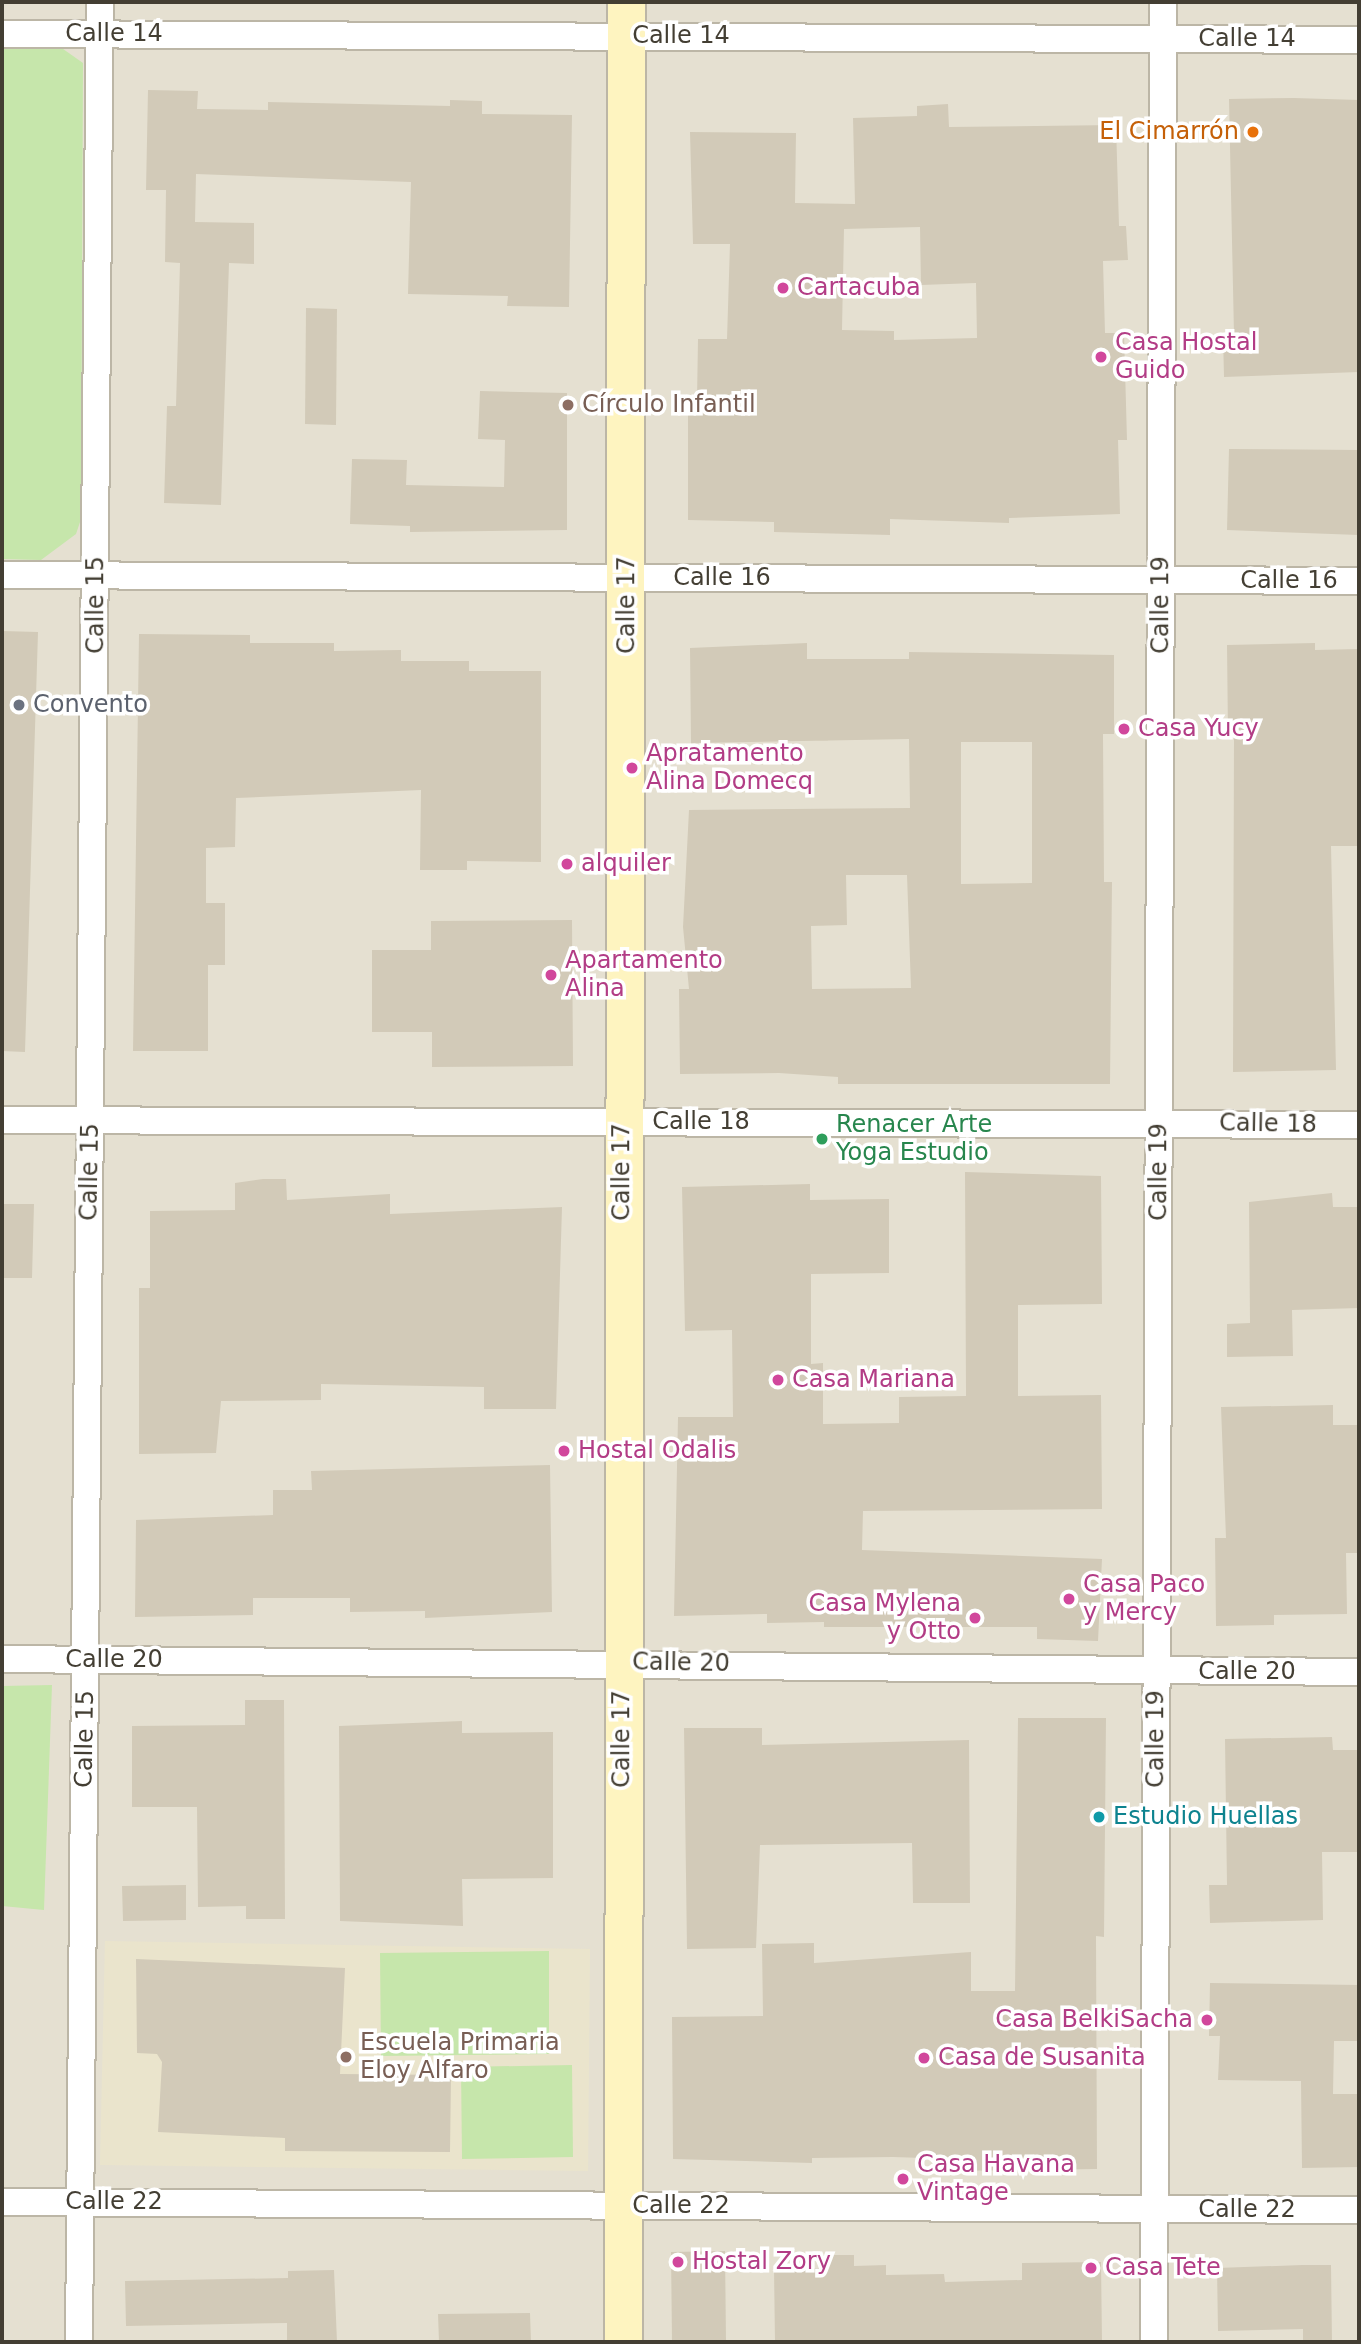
<!DOCTYPE html>
<meta charset="utf-8">
<style>
body{margin:0}
#map{position:relative;width:1361px;height:2344px;overflow:hidden;background:#f1eee3;font-family:"DejaVu Sans",sans-serif}
div>[style]{position:absolute}
.residential>*{inset:0;background:#e5e0d1}
.education>*{inset:0;background:#eae4cc}
.green>*{inset:0;background:#c6e6ab}
.building>*{inset:0;background:#d2cab8}
.roads{filter:drop-shadow(2px 0 #bcb6a6) drop-shadow(-2px 0 #bcb6a6) drop-shadow(0 2px #bcb6a6) drop-shadow(0 -2px #bcb6a6)}
.street>*{height:26px;margin:-13px;padding:0 13px;transform-origin:13px;border-radius:13px;background:#fff}
.secondary>*{height:37px;margin:-18.5px;padding:0 18.5px;transform-origin:18.5px;border-radius:18.5px;background:#fef4c0}
.dots>*{width:19px;height:19px;translate:-50% -50%;box-sizing:border-box;border:4px solid #fff;border-radius:50%}
span{translate:-50% -50%;white-space:nowrap;text-align:center;line-height:1.15;-webkit-text-stroke:7px #fff;paint-order:stroke}
.street-label{font-size:24px;color:#433e33}
.food-label{font-size:24px;color:#c56008}
.right{translate:-100% -50%;text-align:right}
.hotel-label{font-size:24px;color:#b23c85}
.left{translate:0 -50%;text-align:left}
.education-label{font-size:24px;color:#785e54}
.worship-label{font-size:24px;color:#5b616d}
.leisure-label{font-size:24px;color:#27864d}
.culture-label{font-size:24px;color:#0d838f}
.frame{position:absolute;inset:0;border:4px solid #433e33;pointer-events:none}
</style>
<div id="map">
<div class="residential">
<i style="clip-path:polygon(2px 2px,1359px 2px,1359px 2342px,2px 2342px)"></i>
</div>
<div class="education">
<i style="clip-path:polygon(105px 1941px,590px 1949px,588px 2171px,100px 2165px)"></i>
</div>
<div class="green">
<i style="clip-path:polygon(2px 44px,56px 44px,83px 63px,81px 519px,76px 534px,41px 560px,2px 559px)"></i>
<i style="clip-path:polygon(52px 1685px,44px 1910px,2px 1906px,2px 1686px)"></i>
<i style="clip-path:polygon(549px 1951px,549px 2054px,381px 2056px,380px 1953px)"></i>
<i style="clip-path:polygon(572px 2065px,573px 2157px,462px 2159px,461px 2067px)"></i>
</div>
<div class="building">
<i style="clip-path:polygon(148px 90px,198px 91px,197px 109px,268px 110px,268px 102px,450px 106px,450px 100px,482px 101px,482px 114px,572px 115px,569px 307px,507px 306px,508px 296px,408px 294px,411px 182px,196px 174px,195px 222px,254px 223px,254px 264px,229px 263px,221px 505px,164px 503px,167px 406px,176px 406px,180px 263px,165px 262px,166px 190px,146px 190px)"></i>
<i style="clip-path:polygon(1294px 98px,1359px 100px,1359px 372px,1224px 377px,1223px 335px,1234px 335px,1229px 99px)"></i>
<i style="clip-path:polygon(evenodd,948px 104px,949px 127px,1116px 125px,1119px 226px,1126px 226px,1128px 260px,1103px 261px,1105px 333px,1124px 333px,1127px 440px,1118px 440px,1120px 514px,1009px 518px,1009px 523px,890px 519px,890px 535px,774px 532px,774px 522px,688px 520px,688px 399px,697px 399px,698px 339px,727px 339px,730px 244px,693px 244px,690px 132px,796px 133px,795px 203px,855px 204px,853px 118px,917px 116px,917px 106px,948px 104px,920px 227px,921px 285px,976px 283px,977px 338px,894px 340px,894px 331px,842px 330px,844px 229px,920px 227px)"></i>
<i style="clip-path:polygon(306px 308px,337px 309px,336px 425px,305px 424px)"></i>
<i style="clip-path:polygon(480px 391px,567px 393px,567px 530px,410px 532px,410px 526px,350px 524px,352px 459px,407px 460px,406px 485px,504px 487px,505px 440px,478px 439px)"></i>
<i style="clip-path:polygon(1229px 449px,1359px 450px,1359px 535px,1227px 530px)"></i>
<i style="clip-path:polygon(2px 631px,38px 632px,25px 1052px,2px 1051px)"></i>
<i style="clip-path:polygon(139px 634px,250px 635px,250px 643px,334px 643px,334px 651px,401px 650px,401px 661px,469px 661px,469px 671px,541px 671px,541px 862px,467px 861px,467px 870px,420px 870px,421px 790px,236px 798px,235px 847px,206px 848px,206px 903px,225px 903px,225px 965px,208px 965px,208px 1051px,133px 1051px)"></i>
<i style="clip-path:polygon(evenodd,807px 643px,807px 659px,909px 659px,909px 652px,1114px 655px,1114px 734px,1103px 734px,1104px 882px,1112px 882px,1110px 1084px,838px 1084px,838px 1077px,779px 1073px,680px 1074px,679px 989px,689px 989px,683px 927px,689px 810px,910px 808px,909px 739px,691px 743px,690px 648px,807px 643px,961px 742px,1032px 742px,1032px 883px,961px 884px,961px 742px,807px 643px,846px 875px,907px 875px,911px 988px,812px 989px,811px 926px,847px 925px,846px 875px)"></i>
<i style="clip-path:polygon(1315px 643px,1315px 650px,1359px 649px,1359px 846px,1331px 846px,1336px 1070px,1233px 1072px,1234px 735px,1228px 735px,1227px 645px)"></i>
<i style="clip-path:polygon(572px 920px,573px 1066px,432px 1067px,432px 1032px,372px 1032px,372px 950px,431px 950px,431px 921px)"></i>
<i style="clip-path:polygon(965px 1172px,1101px 1176px,1102px 1304px,1018px 1305px,1018px 1396px,1101px 1395px,1102px 1509px,863px 1511px,862px 1550px,1102px 1559px,1098px 1641px,1037px 1639px,1037px 1627px,824px 1627px,824px 1622px,767px 1623px,767px 1614px,674px 1616px,678px 1417px,733px 1417px,732px 1330px,685px 1331px,682px 1187px,810px 1184px,810px 1200px,889px 1199px,889px 1273px,811px 1274px,811px 1364px,823px 1363px,823px 1424px,899px 1423px,899px 1397px,966px 1396px)"></i>
<i style="clip-path:polygon(263px 1179px,286px 1179px,287px 1200px,390px 1194px,390px 1214px,562px 1207px,556px 1409px,484px 1409px,484px 1387px,321px 1384px,321px 1400px,221px 1401px,216px 1453px,139px 1454px,139px 1288px,150px 1288px,150px 1211px,235px 1210px,235px 1183px)"></i>
<i style="clip-path:polygon(1332px 1193px,1333px 1207px,1359px 1207px,1359px 1308px,1292px 1310px,1293px 1356px,1227px 1357px,1227px 1324px,1250px 1323px,1249px 1202px)"></i>
<i style="clip-path:polygon(2px 1204px,34px 1204px,32px 1278px,2px 1278px)"></i>
<i style="clip-path:polygon(1333px 1405px,1333px 1425px,1359px 1425px,1359px 1553px,1346px 1553px,1347px 1614px,1274px 1615px,1274px 1625px,1216px 1626px,1215px 1538px,1226px 1538px,1221px 1407px)"></i>
<i style="clip-path:polygon(550px 1465px,552px 1612px,425px 1618px,425px 1611px,350px 1612px,350px 1598px,253px 1598px,253px 1615px,135px 1617px,136px 1520px,273px 1515px,273px 1490px,312px 1490px,311px 1471px)"></i>
<i style="clip-path:polygon(245px 1700px,284px 1700px,285px 1919px,246px 1919px,246px 1906px,198px 1907px,197px 1807px,132px 1807px,132px 1726px,245px 1725px)"></i>
<i style="clip-path:polygon(1018px 1718px,1106px 1718px,1104px 1937px,1096px 1936px,1097px 2169px,954px 2171px,954px 2159px,893px 2157px,812px 2158px,812px 2163px,673px 2159px,672px 2017px,763px 2016px,762px 1944px,814px 1943px,814px 1963px,971px 1952px,971px 1991px,1015px 1991px)"></i>
<i style="clip-path:polygon(462px 1721px,462px 1733px,553px 1732px,553px 1878px,462px 1879px,463px 1926px,340px 1921px,339px 1726px)"></i>
<i style="clip-path:polygon(684px 1728px,762px 1728px,762px 1745px,969px 1740px,970px 1903px,913px 1903px,912px 1843px,760px 1845px,756px 1948px,687px 1949px)"></i>
<i style="clip-path:polygon(1332px 1737px,1333px 1750px,1359px 1750px,1359px 1852px,1322px 1852px,1323px 1920px,1210px 1923px,1209px 1885px,1227px 1885px,1225px 1739px)"></i>
<i style="clip-path:polygon(186px 1885px,186px 1920px,123px 1921px,122px 1886px)"></i>
<i style="clip-path:polygon(136px 1959px,345px 1968px,340px 2074px,451px 2075px,450px 2152px,285px 2151px,285px 2138px,158px 2132px,162px 2062px,157px 2054px,137px 2053px)"></i>
<i style="clip-path:polygon(1210px 1983px,1359px 1985px,1359px 2041px,1334px 2041px,1333px 2094px,1359px 2094px,1359px 2167px,1302px 2168px,1301px 2081px,1218px 2080px,1220px 2036px,1209px 2036px)"></i>
<i style="clip-path:polygon(725px 2251px,726px 2340px,672px 2341px,671px 2252px)"></i>
<i style="clip-path:polygon(819px 2255px,854px 2255px,854px 2266px,886px 2265px,886px 2275px,944px 2274px,945px 2282px,1022px 2280px,1022px 2263px,1101px 2262px,1102px 2342px,775px 2342px,774px 2269px,819px 2268px)"></i>
<i style="clip-path:polygon(1302px 2265px,1331px 2265px,1332px 2342px,1303px 2342px,1303px 2329px,1218px 2331px,1217px 2268px)"></i>
<i style="clip-path:polygon(334px 2270px,337px 2342px,287px 2342px,287px 2323px,126px 2326px,125px 2281px,288px 2278px,288px 2271px)"></i>
<i style="clip-path:polygon(530px 2313px,531px 2342px,439px 2342px,438px 2314px)"></i>
</div>
<div class="roads">
<div class="street">
<i style="left:2px;top:34px;width:1357px;rotate:0.25deg"></i>
<i style="left:2px;top:575px;width:1357px;rotate:0.25deg"></i>
<i style="left:2px;top:1120px;width:1357px;rotate:0.21deg"></i>
<i style="left:2px;top:1659px;width:1357px;rotate:0.55deg"></i>
<i style="left:2px;top:2202px;width:1357px;rotate:0.34deg"></i>
<i style="left:79px;top:2342px;width:2340px;rotate:-89.49deg"></i>
<i style="left:1154px;top:2342px;width:2340px;rotate:-89.78deg"></i>
</div>
<div class="secondary">
<i style="left:623px;top:2342px;width:2340px;rotate:-89.93deg"></i>
</div>
</div>
<div class="dots">
<i style="left:1253px;top:132px;background:#e8710a"></i>
<i style="left:783px;top:288px;background:#d1479c"></i>
<i style="left:1101px;top:357px;background:#d1479c"></i>
<i style="left:568px;top:405px;background:#8d6e63"></i>
<i style="left:19px;top:705px;background:#6b7280"></i>
<i style="left:1124px;top:729px;background:#d1479c"></i>
<i style="left:632px;top:768px;background:#d1479c"></i>
<i style="left:567px;top:864px;background:#d1479c"></i>
<i style="left:551px;top:975px;background:#d1479c"></i>
<i style="left:822px;top:1139px;background:#2e9e5b"></i>
<i style="left:778px;top:1380px;background:#d1479c"></i>
<i style="left:564px;top:1451px;background:#d1479c"></i>
<i style="left:1069px;top:1599px;background:#d1479c"></i>
<i style="left:975px;top:1618px;background:#d1479c"></i>
<i style="left:1099px;top:1817px;background:#0f9aa8"></i>
<i style="left:1207px;top:2020px;background:#d1479c"></i>
<i style="left:346px;top:2057px;background:#8d6e63"></i>
<i style="left:924px;top:2058px;background:#d1479c"></i>
<i style="left:903px;top:2179px;background:#d1479c"></i>
<i style="left:678px;top:2262px;background:#d1479c"></i>
<i style="left:1091px;top:2268px;background:#d1479c"></i>
</div>
<div class="street-label">
<span style="left:114px;top:34px">Calle 14</span>
<span style="left:681px;top:36px">Calle 14</span>
<span style="left:1247px;top:39px">Calle 14</span>
<span style="left:722px;top:578px">Calle 16</span>
<span style="left:1289px;top:581px">Calle 16</span>
<span style="left:96px;top:605px;rotate:-90deg">Calle 15</span>
<span style="left:627px;top:605px;rotate:-90deg">Calle 17</span>
<span style="left:1161px;top:605px;rotate:-90deg">Calle 19</span>
<span style="left:701px;top:1122px">Calle 18</span>
<span style="left:1268px;top:1124px;rotate:1deg">Calle 18</span>
<span style="left:90px;top:1172px;rotate:-89deg">Calle 15</span>
<span style="left:622px;top:1172px;rotate:-90deg">Calle 17</span>
<span style="left:1159px;top:1172px;rotate:-90deg">Calle 19</span>
<span style="left:114px;top:1660px">Calle 20</span>
<span style="left:681px;top:1663px;rotate:1deg">Calle 20</span>
<span style="left:1247px;top:1672px">Calle 20</span>
<span style="left:85px;top:1739px;rotate:-89deg">Calle 15</span>
<span style="left:622px;top:1739px;rotate:-90deg">Calle 17</span>
<span style="left:1156px;top:1739px;rotate:-90deg">Calle 19</span>
<span style="left:114px;top:2202px">Calle 22</span>
<span style="left:681px;top:2206px">Calle 22</span>
<span style="left:1247px;top:2210px">Calle 22</span>
</div>
<div class="food-label">
<span class="right" style="left:1239px;top:132px">El Cimarrón</span>
</div>
<div class="hotel-label">
<span class="left" style="left:797px;top:288px">Cartacuba</span>
<span class="left" style="left:1115px;top:357px">Casa Hostal<br>Guido</span>
<span class="left" style="left:1138px;top:729px">Casa Yucy</span>
<span class="left" style="left:646px;top:768px">Apratamento<br>Alina Domecq</span>
<span class="left" style="left:581px;top:864px">alquiler</span>
<span class="left" style="left:565px;top:975px">Apartamento<br>Alina</span>
<span class="left" style="left:792px;top:1380px">Casa Mariana</span>
<span class="left" style="left:578px;top:1451px">Hostal Odalis</span>
<span class="left" style="left:1083px;top:1599px">Casa Paco<br>y Mercy</span>
<span class="right" style="left:961px;top:1618px">Casa Mylena<br>y Otto</span>
<span class="right" style="left:1193px;top:2020px">Casa BelkiSacha</span>
<span class="left" style="left:938px;top:2058px">Casa de Susanita</span>
<span class="left" style="left:917px;top:2179px">Casa Havana<br>Vintage</span>
<span class="left" style="left:692px;top:2262px">Hostal Zory</span>
<span class="left" style="left:1105px;top:2268px">Casa Tete</span>
</div>
<div class="education-label">
<span class="left" style="left:582px;top:405px">Círculo Infantil</span>
<span class="left" style="left:360px;top:2057px">Escuela Primaria<br>Eloy Alfaro</span>
</div>
<div class="worship-label">
<span class="left" style="left:33px;top:705px">Convento</span>
</div>
<div class="leisure-label">
<span class="left" style="left:836px;top:1139px">Renacer Arte<br>Yoga Estudio</span>
</div>
<div class="culture-label">
<span class="left" style="left:1113px;top:1817px">Estudio Huellas</span>
</div>
<div class="frame"></div>
</div>
